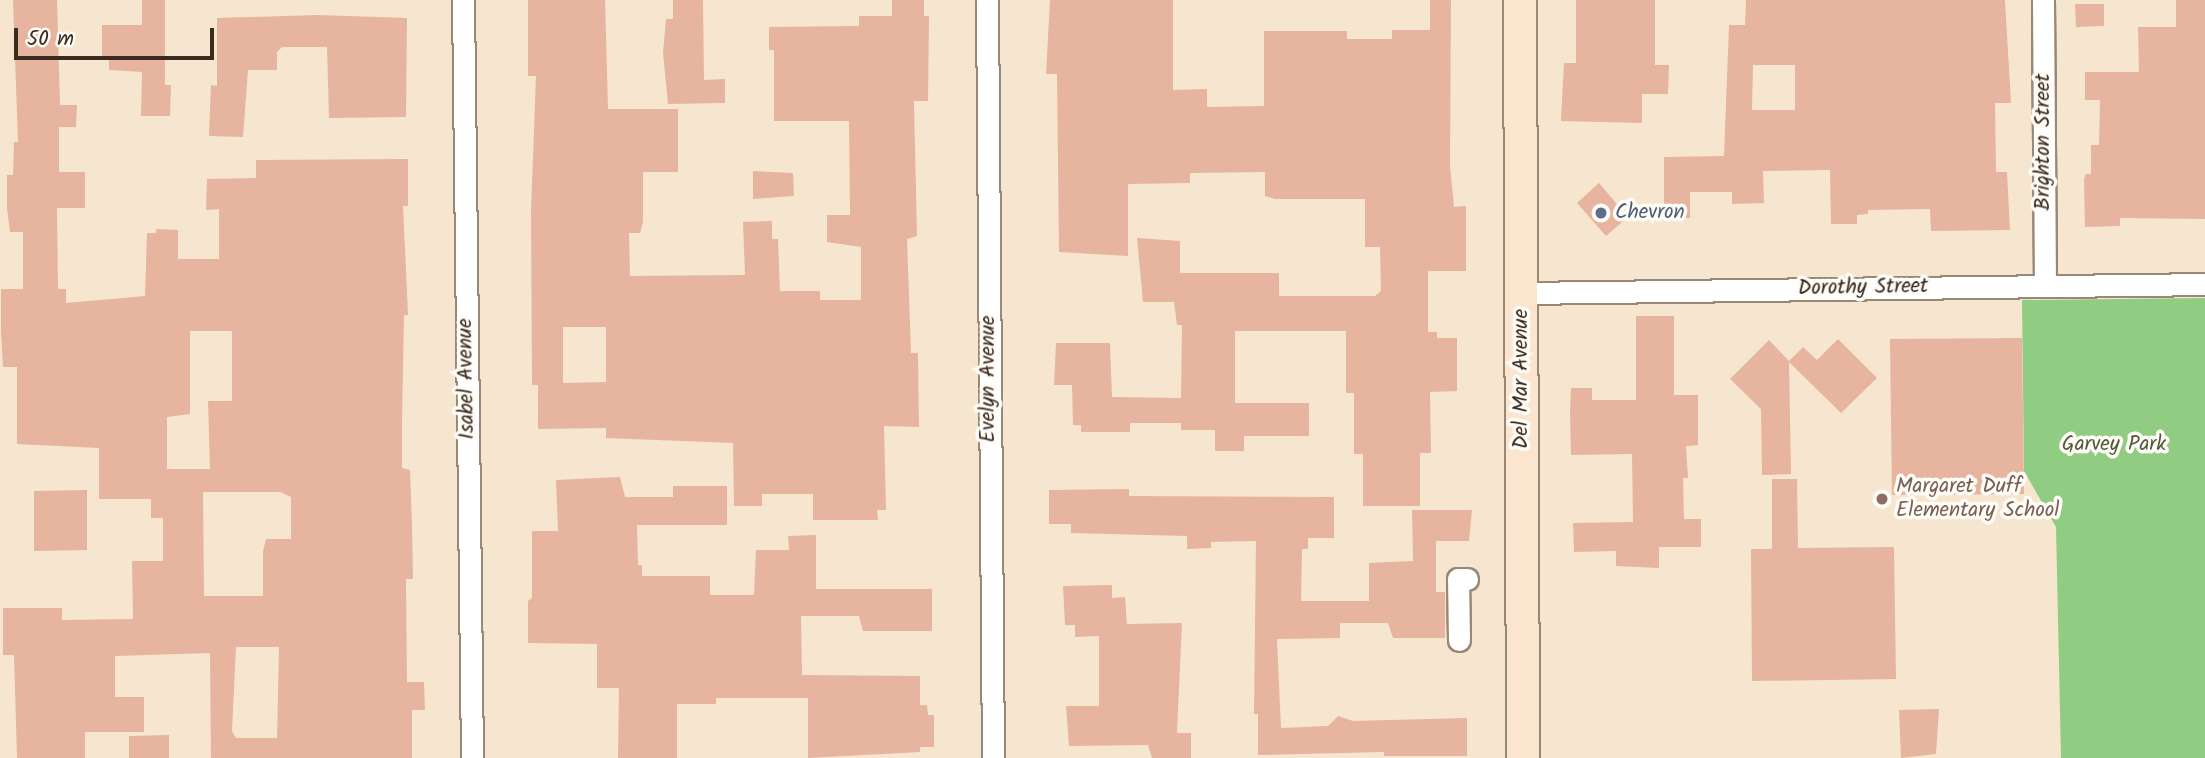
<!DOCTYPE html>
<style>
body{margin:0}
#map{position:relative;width:2205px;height:758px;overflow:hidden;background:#f6e6cf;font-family:Kalam,sans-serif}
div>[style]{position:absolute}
.green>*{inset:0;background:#90cc81}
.building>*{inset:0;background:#e6b49f}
.roads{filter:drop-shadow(2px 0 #988876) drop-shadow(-2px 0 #988876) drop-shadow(0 2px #988876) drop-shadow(0 -2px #988876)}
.minor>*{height:21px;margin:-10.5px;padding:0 10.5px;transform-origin:10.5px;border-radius:10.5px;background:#fff}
.secondary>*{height:32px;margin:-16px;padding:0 16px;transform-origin:16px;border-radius:16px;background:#fce5cf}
.dots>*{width:19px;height:19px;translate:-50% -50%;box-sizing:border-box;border:4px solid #fdfcf7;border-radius:50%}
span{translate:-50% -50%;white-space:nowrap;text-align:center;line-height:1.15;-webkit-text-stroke:7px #fdfcf7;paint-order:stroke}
.street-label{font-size:21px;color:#3b2a1e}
.service-label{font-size:21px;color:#4e5e75}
.left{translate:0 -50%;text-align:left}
.park-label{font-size:21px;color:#545b3c}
.education-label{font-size:21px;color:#785e54}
.scale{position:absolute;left:14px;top:28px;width:200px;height:32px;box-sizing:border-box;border:4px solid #3b2a1e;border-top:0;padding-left:9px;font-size:21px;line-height:24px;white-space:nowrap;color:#3b2a1e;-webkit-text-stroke:5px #fdfcf7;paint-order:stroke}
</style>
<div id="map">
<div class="green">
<i style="clip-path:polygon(2205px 298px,2205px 758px,2061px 758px,2056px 527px,2024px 471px,2022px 300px)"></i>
</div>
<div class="building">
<i style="clip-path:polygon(evenodd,13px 0,57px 0,60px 105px,77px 105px,76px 127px,59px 127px,59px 172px,85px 172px,85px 208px,57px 208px,58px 289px,66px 289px,66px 303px,145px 296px,147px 233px,156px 233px,156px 229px,178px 230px,178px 259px,219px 259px,219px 209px,206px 210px,207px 179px,256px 178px,256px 160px,408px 159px,408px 206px,403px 206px,408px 315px,404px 315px,402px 423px,402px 468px,410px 470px,412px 526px,413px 579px,406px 579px,407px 682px,424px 682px,425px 710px,412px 710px,412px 758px,211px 758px,210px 653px,115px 656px,115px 697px,144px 697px,144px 732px,85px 732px,85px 758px,17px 758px,14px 655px,3px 655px,3px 608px,62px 608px,62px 620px,133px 619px,132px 561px,163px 561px,163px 518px,151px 518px,151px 499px,99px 499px,99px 448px,17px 444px,17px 367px,3px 367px,1px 331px,1px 289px,23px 289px,23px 232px,10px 232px,7px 208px,7px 175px,13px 175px,14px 142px,18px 142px,13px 0,190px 331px,232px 331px,232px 401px,208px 401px,210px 469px,167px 469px,167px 417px,190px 414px,190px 331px,13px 0,203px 492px,280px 492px,291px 497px,291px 539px,266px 539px,263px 551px,263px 596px,204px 596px,203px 492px,13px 0,236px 647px,279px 647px,277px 738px,236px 738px,232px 731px,236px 647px)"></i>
<i style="clip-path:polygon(142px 0,165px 0,165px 85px,171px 85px,170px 116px,141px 116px,142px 72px,109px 70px,109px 58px,102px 58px,102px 25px,142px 25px)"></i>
<i style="clip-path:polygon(evenodd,528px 0,605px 0,608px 109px,678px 109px,678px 172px,643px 172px,643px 222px,640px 233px,629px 233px,630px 276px,745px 275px,743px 222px,772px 221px,772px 239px,778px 239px,780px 291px,820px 291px,820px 300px,861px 300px,861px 247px,827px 242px,827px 215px,850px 215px,849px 121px,774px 121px,774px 50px,769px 50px,769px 27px,859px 26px,859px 16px,892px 16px,892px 0,924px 0,924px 16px,929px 16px,928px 101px,914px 101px,917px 236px,907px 239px,911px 353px,918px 353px,919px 427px,884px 426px,886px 510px,877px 510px,878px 520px,813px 520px,813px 494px,762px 494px,762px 506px,734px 506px,733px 443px,606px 438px,606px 428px,538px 429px,538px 385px,532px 385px,531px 210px,536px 76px,528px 76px,528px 0,563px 327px,606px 327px,606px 382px,563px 383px,563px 327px)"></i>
<i style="clip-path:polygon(673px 0,703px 0,704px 80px,725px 79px,725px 103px,668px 104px,663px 53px,666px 19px,673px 19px)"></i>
<i style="clip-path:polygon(1050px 0,1173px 0,1173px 90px,1207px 89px,1207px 107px,1264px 106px,1264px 31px,1347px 31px,1347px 39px,1392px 39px,1392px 30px,1430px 30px,1430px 0,1451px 0,1450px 165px,1454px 207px,1466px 206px,1466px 271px,1428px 271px,1428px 332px,1437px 332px,1437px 338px,1457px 338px,1457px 391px,1430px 392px,1431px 453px,1420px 453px,1420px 506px,1363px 506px,1363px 454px,1354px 454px,1354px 393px,1346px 393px,1346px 331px,1235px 331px,1235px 403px,1309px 403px,1309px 436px,1244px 436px,1244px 451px,1215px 451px,1215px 430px,1181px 430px,1181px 423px,1130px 423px,1130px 432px,1081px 432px,1081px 425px,1073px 425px,1072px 385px,1054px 385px,1056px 343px,1110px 343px,1112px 397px,1181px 398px,1182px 325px,1177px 325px,1174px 302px,1143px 302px,1137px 238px,1180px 241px,1180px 273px,1279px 273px,1279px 296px,1375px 296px,1381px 291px,1380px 247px,1365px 247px,1365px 199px,1275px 199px,1265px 196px,1265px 172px,1190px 173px,1190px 183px,1128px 184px,1128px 256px,1059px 252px,1057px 74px,1046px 74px)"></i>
<i style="clip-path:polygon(1576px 0,1655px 0,1655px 65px,1669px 65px,1668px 94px,1642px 94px,1642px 123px,1561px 121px,1564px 63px,1576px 63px)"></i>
<i style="clip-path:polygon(evenodd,1746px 0,2005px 0,2011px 103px,1995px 103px,1996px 172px,2007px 172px,2010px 230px,1931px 231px,1930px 209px,1868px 210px,1868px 214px,1857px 215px,1857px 224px,1831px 224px,1830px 170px,1763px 171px,1764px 203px,1732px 204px,1732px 192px,1690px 192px,1690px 218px,1664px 218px,1664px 157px,1724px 156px,1729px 25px,1745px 25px,1746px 0,1753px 65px,1795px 65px,1795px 110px,1752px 110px,1753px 65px)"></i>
<i style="clip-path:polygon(2176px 0,2205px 0,2205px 219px,2120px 218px,2120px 226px,2085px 227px,2084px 179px,2086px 174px,2091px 174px,2091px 145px,2099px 145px,2100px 100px,2085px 100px,2085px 72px,2139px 72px,2138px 27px,2176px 27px)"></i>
<i style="clip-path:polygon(2075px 4px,2104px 4px,2104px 26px,2076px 27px)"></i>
<i style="clip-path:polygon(318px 15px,407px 18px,406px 117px,329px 118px,327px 47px,282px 47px,277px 52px,277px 70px,248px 70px,243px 137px,209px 136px,211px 85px,217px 86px,217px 18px)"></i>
<i style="clip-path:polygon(753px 171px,793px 173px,794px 196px,753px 199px)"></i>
<i style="clip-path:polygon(1599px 183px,1628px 217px,1606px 236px,1577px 203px)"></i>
<i style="clip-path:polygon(1636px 316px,1674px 316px,1674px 395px,1698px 395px,1698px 445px,1686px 446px,1688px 478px,1683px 478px,1684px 519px,1701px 519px,1701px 547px,1659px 547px,1659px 568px,1616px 566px,1616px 551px,1574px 552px,1573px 523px,1633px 522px,1632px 454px,1571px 455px,1570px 411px,1571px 388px,1592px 388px,1592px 400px,1636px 400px)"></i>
<i style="clip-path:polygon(2022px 338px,2024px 494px,1892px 495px,1890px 339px)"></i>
<i style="clip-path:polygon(1838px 339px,1877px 378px,1841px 413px,1789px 362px,1791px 474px,1762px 475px,1761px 409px,1730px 379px,1769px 340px,1789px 361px,1803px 347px,1817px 360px)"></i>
<i style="clip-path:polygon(620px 477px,625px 497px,673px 497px,673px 486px,727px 486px,727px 525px,637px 525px,638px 565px,642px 565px,642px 576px,710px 576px,710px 595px,754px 595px,756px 550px,789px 550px,788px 536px,816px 535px,816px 589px,932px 589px,932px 631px,863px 631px,859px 616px,801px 616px,802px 675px,920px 676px,920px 705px,927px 705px,928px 715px,934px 715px,934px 747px,920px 747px,920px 752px,808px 758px,808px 698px,716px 698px,716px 704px,677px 704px,677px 758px,618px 758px,619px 688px,597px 688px,597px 644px,528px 643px,528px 601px,532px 598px,532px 531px,558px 531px,556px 480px)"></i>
<i style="clip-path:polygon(1772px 479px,1797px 479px,1798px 548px,1894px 547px,1896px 679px,1752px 681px,1751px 549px,1772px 549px)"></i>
<i style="clip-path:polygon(1129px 489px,1129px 496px,1334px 497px,1334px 538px,1308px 538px,1308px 549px,1302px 549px,1301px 601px,1369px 601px,1369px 563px,1413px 561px,1412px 510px,1472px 510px,1469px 541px,1436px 541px,1436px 592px,1445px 592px,1445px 638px,1393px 638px,1388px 623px,1340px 623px,1340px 638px,1277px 639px,1281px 728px,1328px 726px,1338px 716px,1353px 721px,1467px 718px,1467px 756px,1384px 756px,1384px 752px,1258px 755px,1258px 714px,1254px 714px,1256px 541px,1211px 542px,1211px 548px,1187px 549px,1187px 536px,1071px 533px,1071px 524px,1049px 524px,1049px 490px)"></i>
<i style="clip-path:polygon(87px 490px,87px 550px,34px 551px,34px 491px)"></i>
<i style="clip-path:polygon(1112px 585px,1112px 598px,1125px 597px,1127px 624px,1182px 623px,1177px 733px,1191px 733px,1191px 758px,1152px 758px,1148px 745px,1069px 746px,1066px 706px,1099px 706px,1099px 636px,1075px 637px,1075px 625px,1065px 625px,1063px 586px)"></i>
<i style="clip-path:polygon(1939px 709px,1936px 754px,1901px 758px,1899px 710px)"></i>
<i style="clip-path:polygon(169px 735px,169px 758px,129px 758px,129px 736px)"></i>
</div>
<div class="roads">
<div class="minor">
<i style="left:463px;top:0;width:758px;rotate:89.32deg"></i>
<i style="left:987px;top:0;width:758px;rotate:89.55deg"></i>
<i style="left:2043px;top:0;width:285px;rotate:89.6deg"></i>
<i style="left:1522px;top:293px;width:683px;rotate:-0.75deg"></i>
<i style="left:1459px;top:640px;width:61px;rotate:-90.9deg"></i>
<i style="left:1458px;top:579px;width:9px"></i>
</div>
<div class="secondary">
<i style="left:1520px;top:0;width:758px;rotate:89.77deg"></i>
</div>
</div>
<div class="dots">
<i style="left:1601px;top:213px;background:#5c6f8a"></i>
<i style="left:1882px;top:499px;background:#8d6e63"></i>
</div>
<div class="street-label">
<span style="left:2044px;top:142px;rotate:-90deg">Brighton Street</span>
<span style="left:1863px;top:288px;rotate:-1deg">Dorothy Street</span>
<span style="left:467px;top:379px;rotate:-91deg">Isabel Avenue</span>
<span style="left:989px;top:379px;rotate:-90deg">Evelyn Avenue</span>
<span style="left:1522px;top:379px;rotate:-90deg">Del Mar Avenue</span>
</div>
<div class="service-label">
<span class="left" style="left:1615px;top:213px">Chevron</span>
</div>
<div class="park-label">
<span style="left:2114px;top:445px">Garvey Park</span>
</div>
<div class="education-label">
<span class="left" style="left:1896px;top:499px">Margaret Duff<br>Elementary School</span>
</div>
<div class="scale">50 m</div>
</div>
